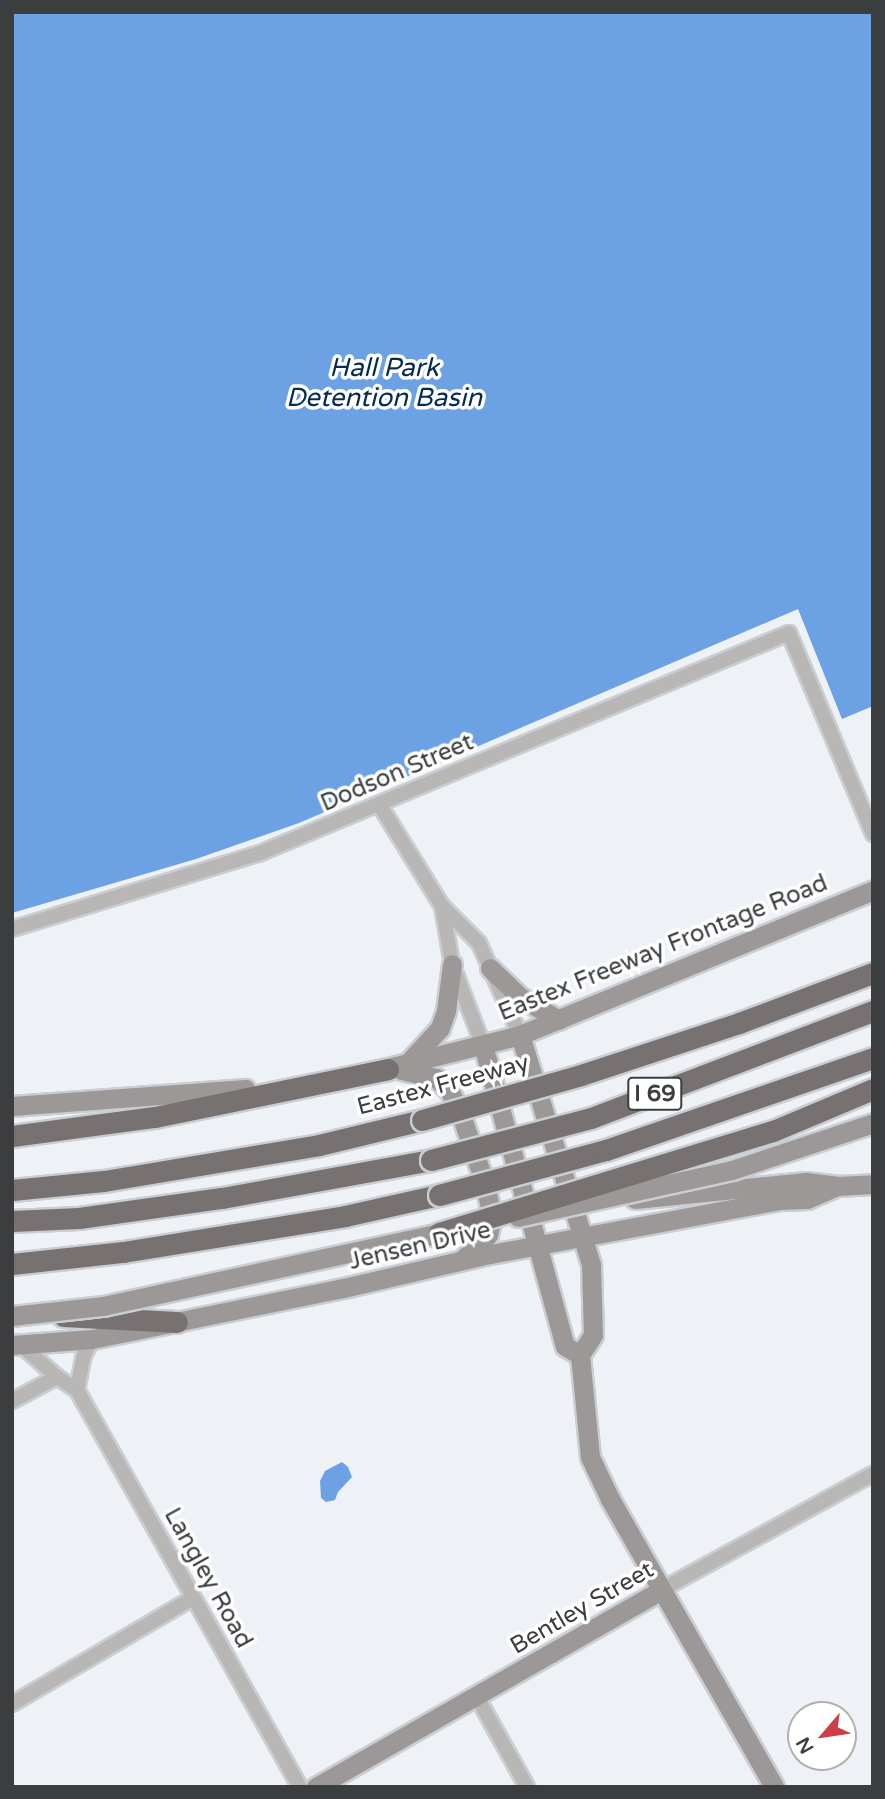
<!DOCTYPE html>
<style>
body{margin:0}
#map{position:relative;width:885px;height:1799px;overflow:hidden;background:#eef2f7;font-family:"Varela Round",sans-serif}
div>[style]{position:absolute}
.water>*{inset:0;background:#6ca1e4}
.roads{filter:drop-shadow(2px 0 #caced2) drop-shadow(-2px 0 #caced2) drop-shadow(0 2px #caced2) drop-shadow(0 -2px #caced2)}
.street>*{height:14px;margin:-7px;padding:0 7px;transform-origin:7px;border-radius:7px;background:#b9b6b6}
.secondary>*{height:19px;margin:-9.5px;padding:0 9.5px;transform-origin:9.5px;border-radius:9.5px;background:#9d9898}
.highway>*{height:21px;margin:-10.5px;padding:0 10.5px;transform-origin:10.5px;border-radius:10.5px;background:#787171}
.bridges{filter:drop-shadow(2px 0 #caced2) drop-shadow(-2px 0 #caced2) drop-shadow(0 2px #caced2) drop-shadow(0 -2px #caced2)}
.secondary-bridge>*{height:19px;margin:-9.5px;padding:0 9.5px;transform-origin:9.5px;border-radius:9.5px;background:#9d9898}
.highway-bridge>*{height:21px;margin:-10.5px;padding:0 10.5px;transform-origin:10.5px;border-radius:10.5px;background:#787171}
span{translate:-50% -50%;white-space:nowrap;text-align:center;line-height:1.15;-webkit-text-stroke:7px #fff;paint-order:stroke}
.shield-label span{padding:2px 5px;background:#fff;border:2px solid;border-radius:5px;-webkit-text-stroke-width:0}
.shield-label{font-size:23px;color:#3b3d3f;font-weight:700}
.street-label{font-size:24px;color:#3b3d3f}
.water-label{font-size:26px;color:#062b55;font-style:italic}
.frame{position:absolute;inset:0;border:14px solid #3b3d3f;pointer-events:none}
.north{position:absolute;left:787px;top:1701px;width:70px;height:70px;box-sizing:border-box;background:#fff;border:2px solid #b1b1b2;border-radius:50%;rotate:241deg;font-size:19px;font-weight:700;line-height:28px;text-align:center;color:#3b3d3f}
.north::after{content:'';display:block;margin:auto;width:24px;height:32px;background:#ce3e47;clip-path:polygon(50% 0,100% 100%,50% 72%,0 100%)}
</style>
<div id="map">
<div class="water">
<i style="clip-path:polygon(12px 12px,873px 12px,873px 706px,842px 719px,798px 609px,299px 823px,196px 859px,12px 913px)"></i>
<i style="clip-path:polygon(342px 1462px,348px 1467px,352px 1477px,338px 1492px,335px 1500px,326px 1502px,321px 1498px,320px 1481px,325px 1471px)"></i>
</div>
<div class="roads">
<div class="street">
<i style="left:379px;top:804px;width:120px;rotate:58.3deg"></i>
<i style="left:442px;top:906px;width:52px;rotate:45deg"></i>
<i style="left:479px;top:943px;width:101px;rotate:66deg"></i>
<i style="left:442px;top:906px;width:59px;rotate:80.2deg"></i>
<i style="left:452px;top:964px;width:87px;rotate:69.1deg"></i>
<i style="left:12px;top:929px;width:257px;rotate:-17deg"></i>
<i style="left:258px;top:854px;width:575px;rotate:-22.6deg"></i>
<i style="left:789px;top:633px;width:218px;rotate:67.3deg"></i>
<i style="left:20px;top:1344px;width:50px;rotate:41.7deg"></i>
<i style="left:57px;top:1377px;width:24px;rotate:33deg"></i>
<i style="left:77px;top:1390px;width:455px;rotate:60.7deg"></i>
<i style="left:77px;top:1390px;width:36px;rotate:-79deg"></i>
<i style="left:84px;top:1355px;width:18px;rotate:-63deg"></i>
<i style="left:12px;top:1401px;width:51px;rotate:-28.1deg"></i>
<i style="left:661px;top:1590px;width:242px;rotate:-28.7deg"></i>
<i style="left:477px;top:1697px;width:103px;rotate:60.9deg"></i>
<i style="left:12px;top:1704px;width:210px;rotate:-30.4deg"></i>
</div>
<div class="secondary">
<i style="left:490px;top:968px;width:42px;rotate:44deg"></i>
<i style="left:520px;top:997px;width:45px;rotate:30.5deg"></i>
<i style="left:520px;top:1035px;width:241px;rotate:72.8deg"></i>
<i style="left:591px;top:1265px;width:70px;rotate:88.4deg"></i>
<i style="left:593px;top:1335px;width:24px;rotate:123deg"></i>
<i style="left:580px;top:1355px;width:102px;rotate:84.4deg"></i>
<i style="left:590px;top:1457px;width:47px;rotate:64.5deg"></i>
<i style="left:610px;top:1499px;width:331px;rotate:60.3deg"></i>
<i style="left:483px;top:1045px;width:312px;rotate:74.8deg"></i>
<i style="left:565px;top:1346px;width:17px;rotate:31deg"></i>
<i style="left:406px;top:1065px;width:50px;rotate:-47.4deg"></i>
<i style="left:440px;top:1028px;width:18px;rotate:-71deg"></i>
<i style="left:446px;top:1011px;width:47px;rotate:-82.7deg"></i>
<i style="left:401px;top:1070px;width:36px;rotate:13deg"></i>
<i style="left:436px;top:1078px;width:18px;rotate:43deg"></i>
<i style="left:449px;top:1090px;width:25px;rotate:63deg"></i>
<i style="left:460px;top:1112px;width:73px;rotate:70.8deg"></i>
<i style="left:484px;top:1181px;width:36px;rotate:77deg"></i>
<i style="left:492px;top:1216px;width:19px;rotate:102deg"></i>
<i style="left:488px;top:1235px;width:36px;rotate:136deg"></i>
<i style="left:372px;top:1072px;width:153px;rotate:-14deg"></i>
<i style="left:520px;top:1035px;width:382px;rotate:-22.3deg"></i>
<i style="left:12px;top:1106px;width:234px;rotate:-4.2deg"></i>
<i style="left:635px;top:1199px;width:172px;rotate:-5.7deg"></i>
<i style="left:806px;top:1182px;width:31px;rotate:7deg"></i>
<i style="left:837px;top:1186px;width:36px;rotate:-3deg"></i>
<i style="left:12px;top:1345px;width:80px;rotate:-4.3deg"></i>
<i style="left:92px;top:1339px;width:256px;rotate:-11.5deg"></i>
<i style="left:343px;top:1288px;width:141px;rotate:-13.1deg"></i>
<i style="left:480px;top:1256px;width:304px;rotate:-10.6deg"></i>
<i style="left:779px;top:1200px;width:28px;rotate:-2deg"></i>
<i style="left:807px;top:1199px;width:33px;rotate:-23deg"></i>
<i style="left:316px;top:1787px;width:397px;rotate:-29.7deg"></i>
</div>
<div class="highway">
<i style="left:12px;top:1136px;width:144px;rotate:-7.6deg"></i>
<i style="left:155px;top:1117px;width:238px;rotate:-11.6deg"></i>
<i style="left:12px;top:1190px;width:92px;rotate:-5.6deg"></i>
<i style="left:104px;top:1181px;width:218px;rotate:-9.5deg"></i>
<i style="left:319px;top:1145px;width:106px;rotate:-13.6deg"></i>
<i style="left:12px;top:1221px;width:67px;rotate:-2.6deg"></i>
<i style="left:79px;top:1218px;width:144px;rotate:-8deg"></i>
<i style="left:222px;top:1198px;width:212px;rotate:-10.3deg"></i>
<i style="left:12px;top:1264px;width:112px;rotate:-6.2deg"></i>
<i style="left:123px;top:1252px;width:225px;rotate:-9.2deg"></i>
<i style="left:345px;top:1216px;width:96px;rotate:-12.6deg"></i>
<i style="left:63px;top:1316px;width:114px;rotate:3deg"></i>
</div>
</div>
<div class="bridges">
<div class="secondary-bridge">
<i style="left:518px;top:1217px;width:219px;rotate:-12.4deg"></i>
<i style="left:732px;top:1170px;width:149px;rotate:-18.4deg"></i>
<i style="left:12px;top:1316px;width:92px;rotate:-6.3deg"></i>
<i style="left:103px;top:1306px;width:359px;rotate:-12.2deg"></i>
</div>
<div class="highway-bridge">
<i style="left:422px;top:1120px;width:165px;rotate:-15.8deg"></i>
<i style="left:581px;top:1075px;width:166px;rotate:-18.2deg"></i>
<i style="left:739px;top:1023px;width:143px;rotate:-20.5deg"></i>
<i style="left:431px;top:1160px;width:165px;rotate:-14.7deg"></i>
<i style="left:591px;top:1118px;width:302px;rotate:-20.8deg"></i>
<i style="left:439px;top:1195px;width:173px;rotate:-15.1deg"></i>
<i style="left:606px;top:1150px;width:282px;rotate:-19deg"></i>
<i style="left:439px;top:1233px;width:349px;rotate:-17deg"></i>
<i style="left:773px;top:1131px;width:108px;rotate:-22.8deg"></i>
</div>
</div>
<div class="shield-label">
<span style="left:655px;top:1094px">I 69</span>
</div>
<div class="street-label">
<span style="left:397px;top:773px;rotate:-23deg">Dodson Street</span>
<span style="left:663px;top:948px;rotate:-22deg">Eastex Freeway Frontage Road</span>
<span style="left:443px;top:1085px;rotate:-15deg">Eastex Freeway</span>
<span style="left:420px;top:1246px;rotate:-13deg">Jensen Drive</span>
<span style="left:208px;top:1578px;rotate:61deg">Langley Road</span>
<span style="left:582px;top:1608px;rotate:-30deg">Bentley Street</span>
</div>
<div class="water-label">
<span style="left:384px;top:383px">Hall Park<br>Detention Basin</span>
</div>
<div class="frame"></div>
<div class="north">N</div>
</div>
